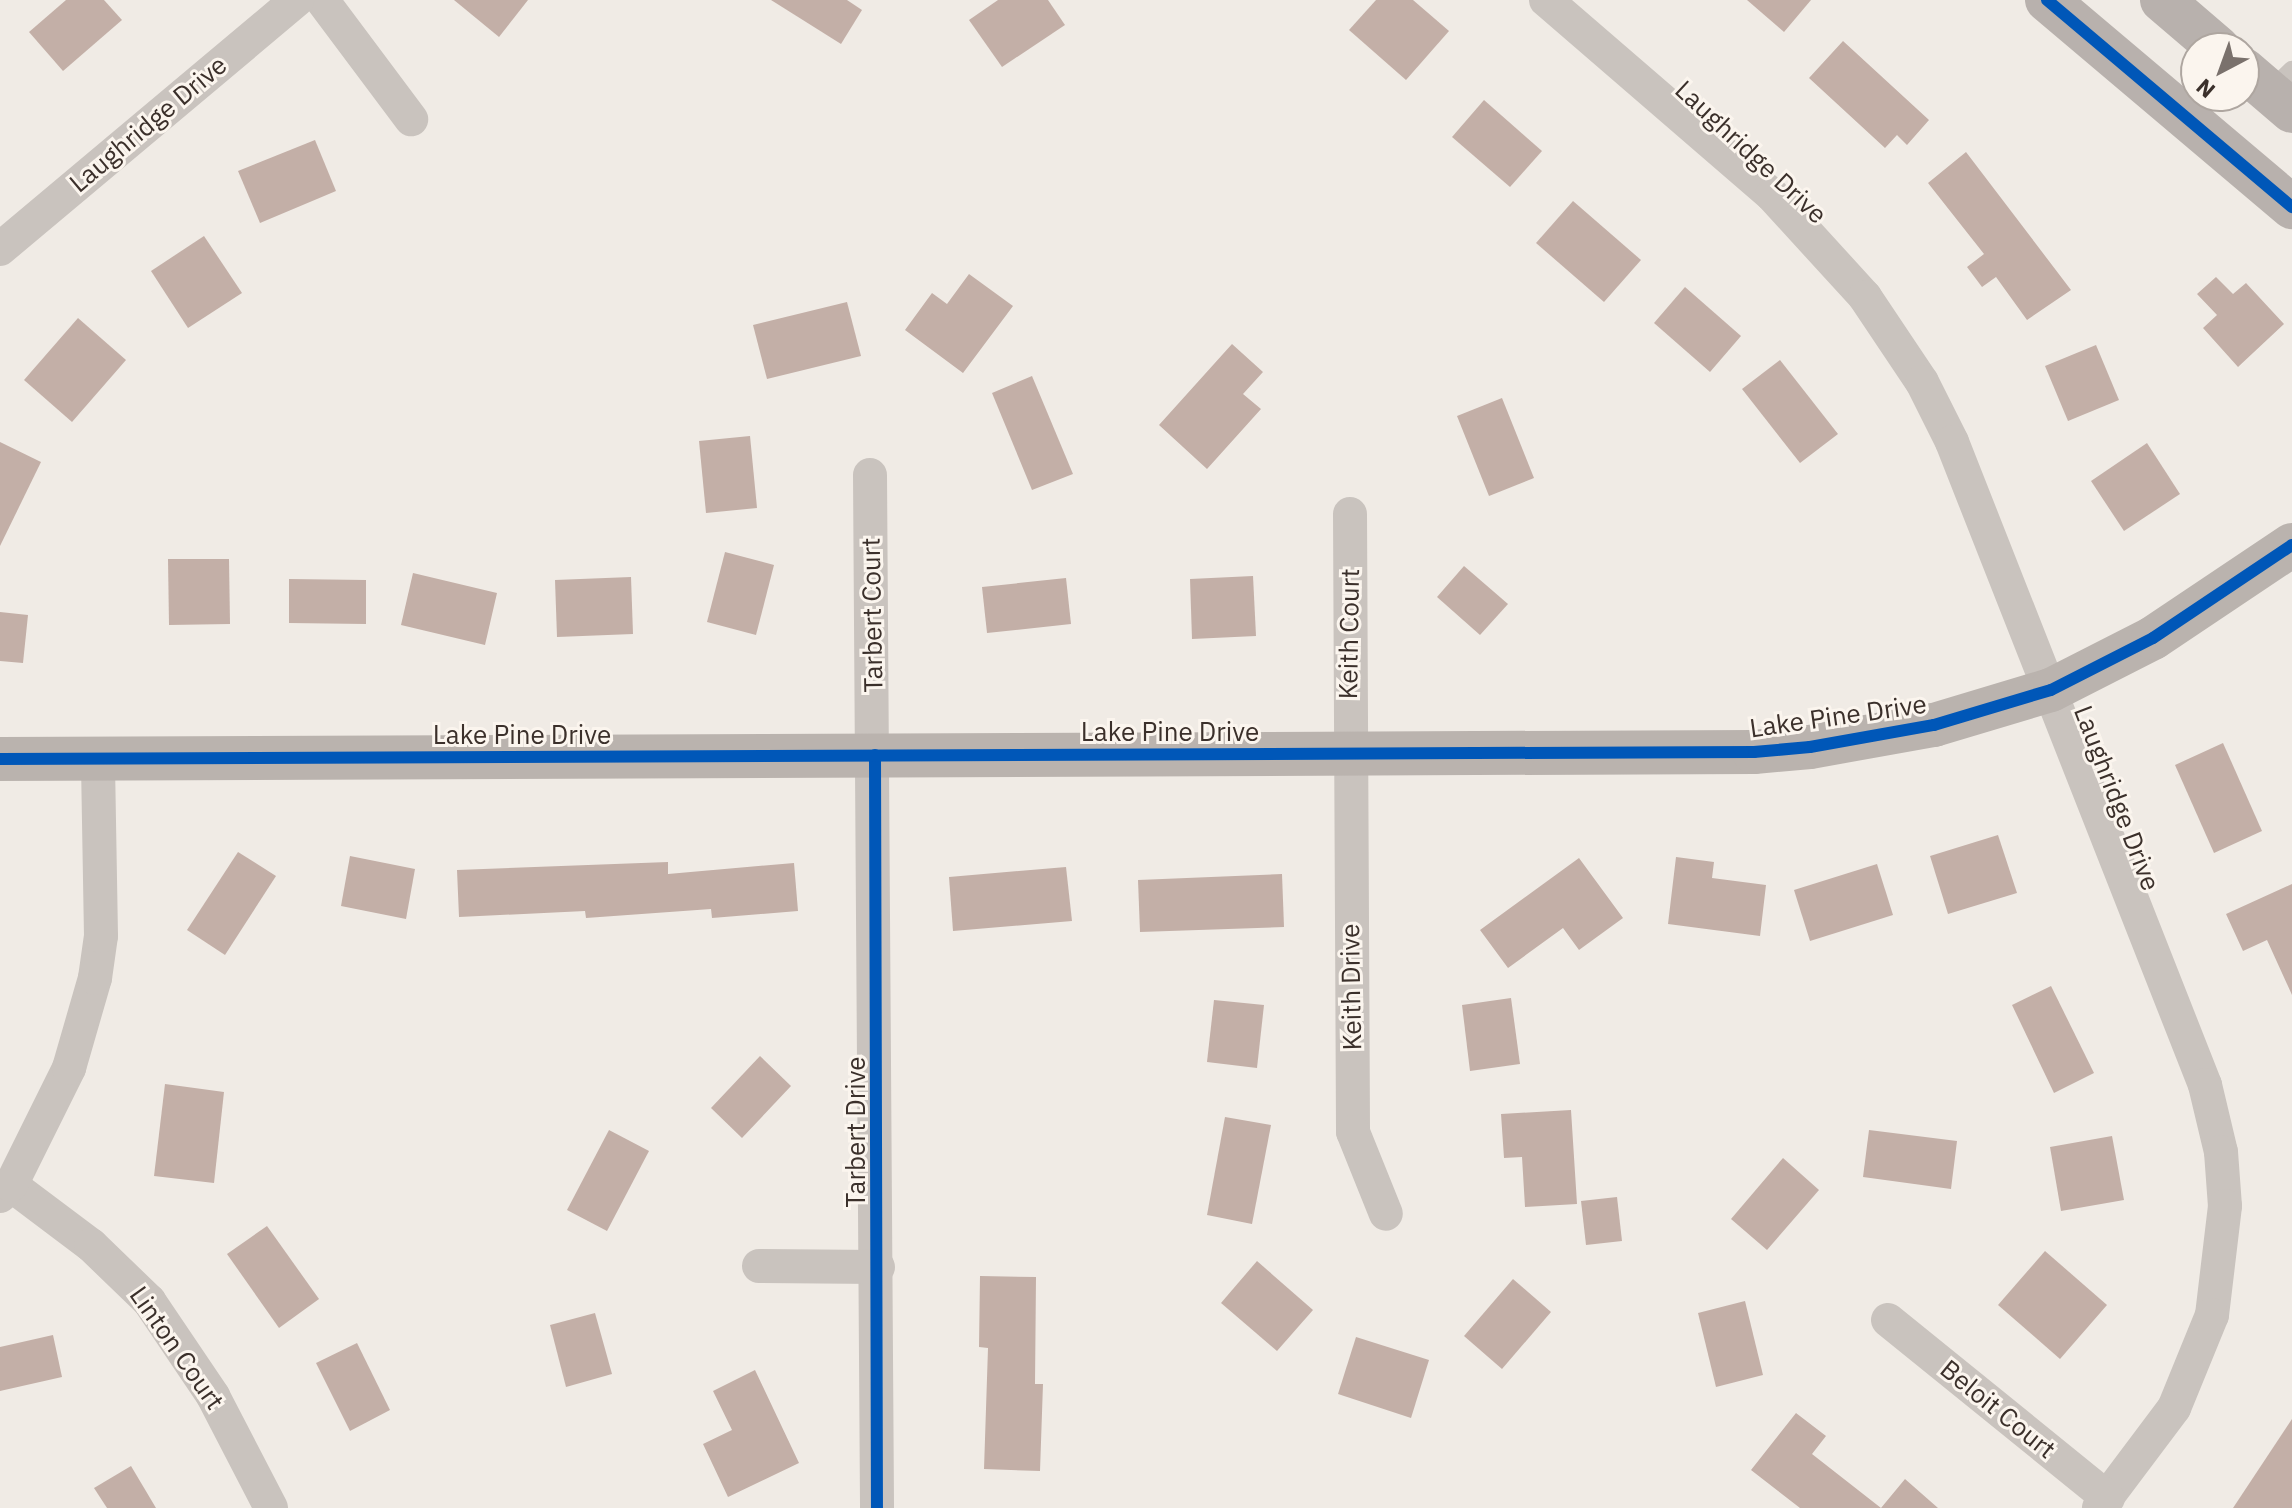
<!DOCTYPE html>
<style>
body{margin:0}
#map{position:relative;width:2292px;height:1508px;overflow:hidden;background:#f0ebe5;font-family:"IBM Plex Sans",sans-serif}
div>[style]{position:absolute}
.building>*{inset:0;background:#c3afa7}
.lane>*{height:18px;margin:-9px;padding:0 9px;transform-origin:9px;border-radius:9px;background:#c9c3be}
.street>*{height:34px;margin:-17px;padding:0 17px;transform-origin:17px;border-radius:17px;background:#c9c3be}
.secondary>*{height:44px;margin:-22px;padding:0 22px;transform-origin:22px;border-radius:22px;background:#bab3ae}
.primary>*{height:44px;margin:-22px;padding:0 22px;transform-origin:22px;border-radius:22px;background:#b8b1ad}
.cycleway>*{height:12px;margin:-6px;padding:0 6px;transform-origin:6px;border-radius:6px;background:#0057b8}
span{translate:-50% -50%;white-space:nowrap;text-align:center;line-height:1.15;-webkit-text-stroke:6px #fbf5ee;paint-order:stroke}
.street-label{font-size:26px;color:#3b302b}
.north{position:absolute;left:2180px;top:32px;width:80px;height:80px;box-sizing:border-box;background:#fbf5ee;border:2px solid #aea6a0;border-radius:50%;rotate:221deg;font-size:22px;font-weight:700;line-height:32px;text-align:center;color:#3b302b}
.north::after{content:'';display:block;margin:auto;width:28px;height:36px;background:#7a716c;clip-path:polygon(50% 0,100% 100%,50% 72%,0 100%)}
</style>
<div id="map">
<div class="building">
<i style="clip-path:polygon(66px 0,104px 0,122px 20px,63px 71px,29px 32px)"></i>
<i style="clip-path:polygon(454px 0,528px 0,499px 37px)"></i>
<i style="clip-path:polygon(771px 0,847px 0,862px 10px,841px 44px)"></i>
<i style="clip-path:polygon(998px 0,1048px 0,1065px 25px,1002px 67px,969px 20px)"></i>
<i style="clip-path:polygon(1376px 0,1413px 0,1449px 31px,1406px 80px,1349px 30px)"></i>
<i style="clip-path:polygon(1747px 0,1811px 0,1784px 32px)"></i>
<i style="clip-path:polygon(1843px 41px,1929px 120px,1907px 145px,1897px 135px,1885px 148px,1809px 78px)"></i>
<i style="clip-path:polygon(1484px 100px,1542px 151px,1510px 187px,1452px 137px)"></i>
<i style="clip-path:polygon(315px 140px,336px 191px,260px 223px,238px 171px)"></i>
<i style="clip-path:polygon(1966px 152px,2071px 290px,2027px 320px,1996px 277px,1982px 287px,1967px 267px,1984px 254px,1928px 183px)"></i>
<i style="clip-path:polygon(1573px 201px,1641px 260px,1604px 302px,1536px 243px)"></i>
<i style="clip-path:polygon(204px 236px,242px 293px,188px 328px,151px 271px)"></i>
<i style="clip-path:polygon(969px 274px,1013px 306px,963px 373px,905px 330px,932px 293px,947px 304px)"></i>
<i style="clip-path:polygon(2216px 277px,2233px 294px,2246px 283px,2284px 324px,2238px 367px,2203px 328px,2217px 315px,2197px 294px)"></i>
<i style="clip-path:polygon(1685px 287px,1741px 336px,1710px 372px,1654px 323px)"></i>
<i style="clip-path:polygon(847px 302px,861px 356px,767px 379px,753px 325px)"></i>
<i style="clip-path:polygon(78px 318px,126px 360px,72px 422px,24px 380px)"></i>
<i style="clip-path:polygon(1232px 344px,1263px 372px,1243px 394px,1261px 409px,1207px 469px,1159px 425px)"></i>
<i style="clip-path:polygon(2096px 345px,2119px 400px,2068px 421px,2045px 366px)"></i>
<i style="clip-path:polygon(1780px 360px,1838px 434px,1800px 463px,1742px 389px)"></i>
<i style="clip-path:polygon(1032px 376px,1073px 474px,1032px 490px,992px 393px)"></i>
<i style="clip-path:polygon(1502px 398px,1534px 478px,1489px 496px,1457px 416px)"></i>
<i style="clip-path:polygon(750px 436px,757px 508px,706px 513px,699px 441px)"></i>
<i style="clip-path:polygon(0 442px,41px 462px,0 546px)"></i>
<i style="clip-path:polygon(2147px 443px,2180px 494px,2124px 531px,2091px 481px)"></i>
<i style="clip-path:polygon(725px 552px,774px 565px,756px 635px,707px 622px)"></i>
<i style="clip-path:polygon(168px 559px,229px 559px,230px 624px,169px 625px)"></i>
<i style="clip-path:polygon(1464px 566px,1508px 604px,1480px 635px,1437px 597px)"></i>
<i style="clip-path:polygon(413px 573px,497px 593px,485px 645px,401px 625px)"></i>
<i style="clip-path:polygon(1253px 576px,1256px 636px,1192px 639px,1190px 579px)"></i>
<i style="clip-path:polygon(631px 577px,633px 634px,557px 637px,555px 580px)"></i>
<i style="clip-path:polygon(1066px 578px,1071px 624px,987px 633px,982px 587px)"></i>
<i style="clip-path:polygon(289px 579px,366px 580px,366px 624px,289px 623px)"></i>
<i style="clip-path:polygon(0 612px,28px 615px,23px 663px,0 661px)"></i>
<i style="clip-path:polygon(2223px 743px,2262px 831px,2214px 853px,2175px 765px)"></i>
<i style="clip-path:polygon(1998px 835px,2017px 893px,1948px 914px,1930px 856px)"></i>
<i style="clip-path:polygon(238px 852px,276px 876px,225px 955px,187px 930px)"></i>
<i style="clip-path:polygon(350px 856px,415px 869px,406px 919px,341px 906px)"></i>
<i style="clip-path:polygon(1676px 857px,1714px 862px,1712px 878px,1766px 885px,1760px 936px,1668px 924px)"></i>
<i style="clip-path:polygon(1579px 858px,1623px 918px,1579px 950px,1563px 928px,1508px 968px,1480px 930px)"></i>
<i style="clip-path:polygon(668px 862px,668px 874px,794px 863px,798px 911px,712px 918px,711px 909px,586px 918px,585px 911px,459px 917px,457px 870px)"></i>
<i style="clip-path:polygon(1877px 864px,1893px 915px,1810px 941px,1794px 890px)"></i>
<i style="clip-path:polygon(1066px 867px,1072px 921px,953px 931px,949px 877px)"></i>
<i style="clip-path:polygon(1282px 874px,1284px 927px,1140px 932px,1138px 880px)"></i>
<i style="clip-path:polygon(2292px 884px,2292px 995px,2267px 940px,2243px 951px,2226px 914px)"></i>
<i style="clip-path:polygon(2051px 986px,2094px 1073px,2054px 1093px,2012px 1005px)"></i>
<i style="clip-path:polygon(1511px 998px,1520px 1064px,1470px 1071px,1462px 1005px)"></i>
<i style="clip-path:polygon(1214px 1000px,1264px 1005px,1257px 1068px,1207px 1062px)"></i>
<i style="clip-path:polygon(760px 1056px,791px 1086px,742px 1138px,711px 1108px)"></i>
<i style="clip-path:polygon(165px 1084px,224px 1092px,214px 1183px,154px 1176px)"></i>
<i style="clip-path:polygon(1571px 1110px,1577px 1204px,1525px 1207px,1522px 1157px,1504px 1158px,1501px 1114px)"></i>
<i style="clip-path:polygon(1225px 1117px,1271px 1125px,1252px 1224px,1207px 1215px)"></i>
<i style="clip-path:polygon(609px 1130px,649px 1151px,607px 1231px,567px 1210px)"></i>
<i style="clip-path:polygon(1869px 1130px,1957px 1141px,1951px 1189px,1863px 1177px)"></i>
<i style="clip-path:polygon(2112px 1136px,2124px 1200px,2061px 1211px,2050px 1147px)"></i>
<i style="clip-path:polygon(1783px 1158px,1819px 1190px,1767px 1250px,1731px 1219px)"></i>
<i style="clip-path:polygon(1617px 1197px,1622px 1241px,1586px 1245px,1581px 1201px)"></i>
<i style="clip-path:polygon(267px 1226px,319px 1299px,279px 1328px,227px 1254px)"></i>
<i style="clip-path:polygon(2045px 1251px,2107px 1305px,2060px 1359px,1998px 1305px)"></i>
<i style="clip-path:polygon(1257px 1261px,1313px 1310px,1277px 1351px,1221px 1303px)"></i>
<i style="clip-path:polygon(980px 1276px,1036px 1277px,1035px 1384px,1043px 1384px,1040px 1471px,984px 1469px,988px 1348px,979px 1347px)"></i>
<i style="clip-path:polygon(1513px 1279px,1551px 1312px,1502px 1369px,1464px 1336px)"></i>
<i style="clip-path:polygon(1745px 1301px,1763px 1375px,1716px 1387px,1698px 1313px)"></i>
<i style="clip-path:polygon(595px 1313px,612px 1374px,566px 1387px,550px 1325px)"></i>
<i style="clip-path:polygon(53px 1335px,62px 1377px,0 1391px,0 1347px)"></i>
<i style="clip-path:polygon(1356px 1337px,1429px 1360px,1411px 1418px,1338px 1394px)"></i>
<i style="clip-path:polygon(357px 1343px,390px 1410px,350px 1431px,316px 1363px)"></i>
<i style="clip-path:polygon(755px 1370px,799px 1463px,728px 1497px,703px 1444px,732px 1430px,713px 1391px)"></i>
<i style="clip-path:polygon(1796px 1413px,1826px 1436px,1812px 1454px,1881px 1508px,1905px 1479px,1938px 1508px,1800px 1508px,1751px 1470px)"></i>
<i style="clip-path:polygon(2292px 1419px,2292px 1508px,2233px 1508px)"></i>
<i style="clip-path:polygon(131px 1466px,156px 1508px,107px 1508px,94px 1488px)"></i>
</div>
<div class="lane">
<i style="left:2269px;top:92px;width:32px;rotate:-44deg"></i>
</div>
<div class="street">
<i style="left:322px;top:0;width:149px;rotate:53.2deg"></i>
<i style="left:1546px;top:0;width:298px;rotate:40.8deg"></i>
<i style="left:1772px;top:195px;width:138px;rotate:47.6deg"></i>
<i style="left:1865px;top:297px;width:102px;rotate:56.2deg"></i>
<i style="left:1922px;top:382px;width:67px;rotate:63.4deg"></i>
<i style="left:1952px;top:442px;width:691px;rotate:68.52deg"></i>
<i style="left:2205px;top:1085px;width:69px;rotate:76.6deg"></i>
<i style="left:2221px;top:1152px;width:54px;rotate:85.8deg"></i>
<i style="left:2225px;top:1206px;width:110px;rotate:96.8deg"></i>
<i style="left:2212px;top:1315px;width:100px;rotate:112.2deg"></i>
<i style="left:2174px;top:1408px;width:125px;rotate:126.9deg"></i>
<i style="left:0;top:249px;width:388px;rotate:-40deg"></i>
<i style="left:870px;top:475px;width:1033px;rotate:89.61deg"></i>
<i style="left:1350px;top:514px;width:618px;rotate:89.72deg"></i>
<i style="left:1353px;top:1132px;width:88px;rotate:68.1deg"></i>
<i style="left:11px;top:1185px;width:100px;rotate:36.9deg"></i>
<i style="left:91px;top:1245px;width:81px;rotate:44deg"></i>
<i style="left:149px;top:1301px;width:115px;rotate:56deg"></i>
<i style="left:213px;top:1396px;width:126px;rotate:62.6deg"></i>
<i style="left:0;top:1196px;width:16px;rotate:-45deg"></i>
<i style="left:11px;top:1185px;width:131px;rotate:-63.6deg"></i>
<i style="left:69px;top:1068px;width:94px;rotate:-73.9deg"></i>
<i style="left:95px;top:978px;width:42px;rotate:-81.9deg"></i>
<i style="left:101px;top:936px;width:177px;rotate:-91deg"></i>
<i style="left:759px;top:1266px;width:119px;rotate:0.5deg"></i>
<i style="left:1888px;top:1320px;width:283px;rotate:39deg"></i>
</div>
<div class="secondary">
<i style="left:0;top:759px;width:1754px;rotate:-0.23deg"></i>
<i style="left:1754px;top:752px;width:56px;rotate:-5.1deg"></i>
<i style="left:1810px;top:747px;width:126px;rotate:-10.1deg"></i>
<i style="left:1934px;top:725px;width:122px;rotate:-16.7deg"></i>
<i style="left:2051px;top:690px;width:114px;rotate:-27deg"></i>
<i style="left:2153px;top:638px;width:167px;rotate:-33.8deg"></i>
</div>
<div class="primary">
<i style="left:2047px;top:0;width:321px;rotate:40.2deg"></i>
<i style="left:2162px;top:0;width:74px;rotate:40.6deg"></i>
<i style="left:2244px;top:70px;width:63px;rotate:40.5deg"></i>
</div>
<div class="cycleway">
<i style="left:2047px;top:0;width:321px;rotate:40.2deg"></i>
<i style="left:875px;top:755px;width:753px;rotate:89.85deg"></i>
<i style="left:0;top:759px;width:1754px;rotate:-0.23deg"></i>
<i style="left:1754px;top:752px;width:56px;rotate:-5.1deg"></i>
<i style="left:1810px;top:747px;width:126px;rotate:-10.1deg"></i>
<i style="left:1934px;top:725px;width:122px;rotate:-16.7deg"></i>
<i style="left:2051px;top:690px;width:114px;rotate:-27deg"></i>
<i style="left:2153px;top:638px;width:167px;rotate:-33.8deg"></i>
</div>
<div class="street-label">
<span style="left:148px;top:124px;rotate:-40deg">Laughridge Drive</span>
<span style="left:1751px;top:152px;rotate:43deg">Laughridge Drive</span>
<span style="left:872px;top:615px;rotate:-91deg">Tarbert Court</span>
<span style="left:1349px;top:634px;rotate:-89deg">Keith Court</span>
<span style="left:1838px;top:716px;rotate:-8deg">Lake Pine Drive</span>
<span style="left:1170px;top:732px">Lake Pine Drive</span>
<span style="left:522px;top:735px">Lake Pine Drive</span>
<span style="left:2117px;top:798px;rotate:69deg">Laughridge Drive</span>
<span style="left:1351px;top:987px;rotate:-91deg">Keith Drive</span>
<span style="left:856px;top:1132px;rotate:-90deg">Tarbert Drive</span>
<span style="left:177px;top:1348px;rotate:55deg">Linton Court</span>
<span style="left:1998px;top:1409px;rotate:39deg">Beloit Court</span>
</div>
<div class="north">N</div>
</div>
